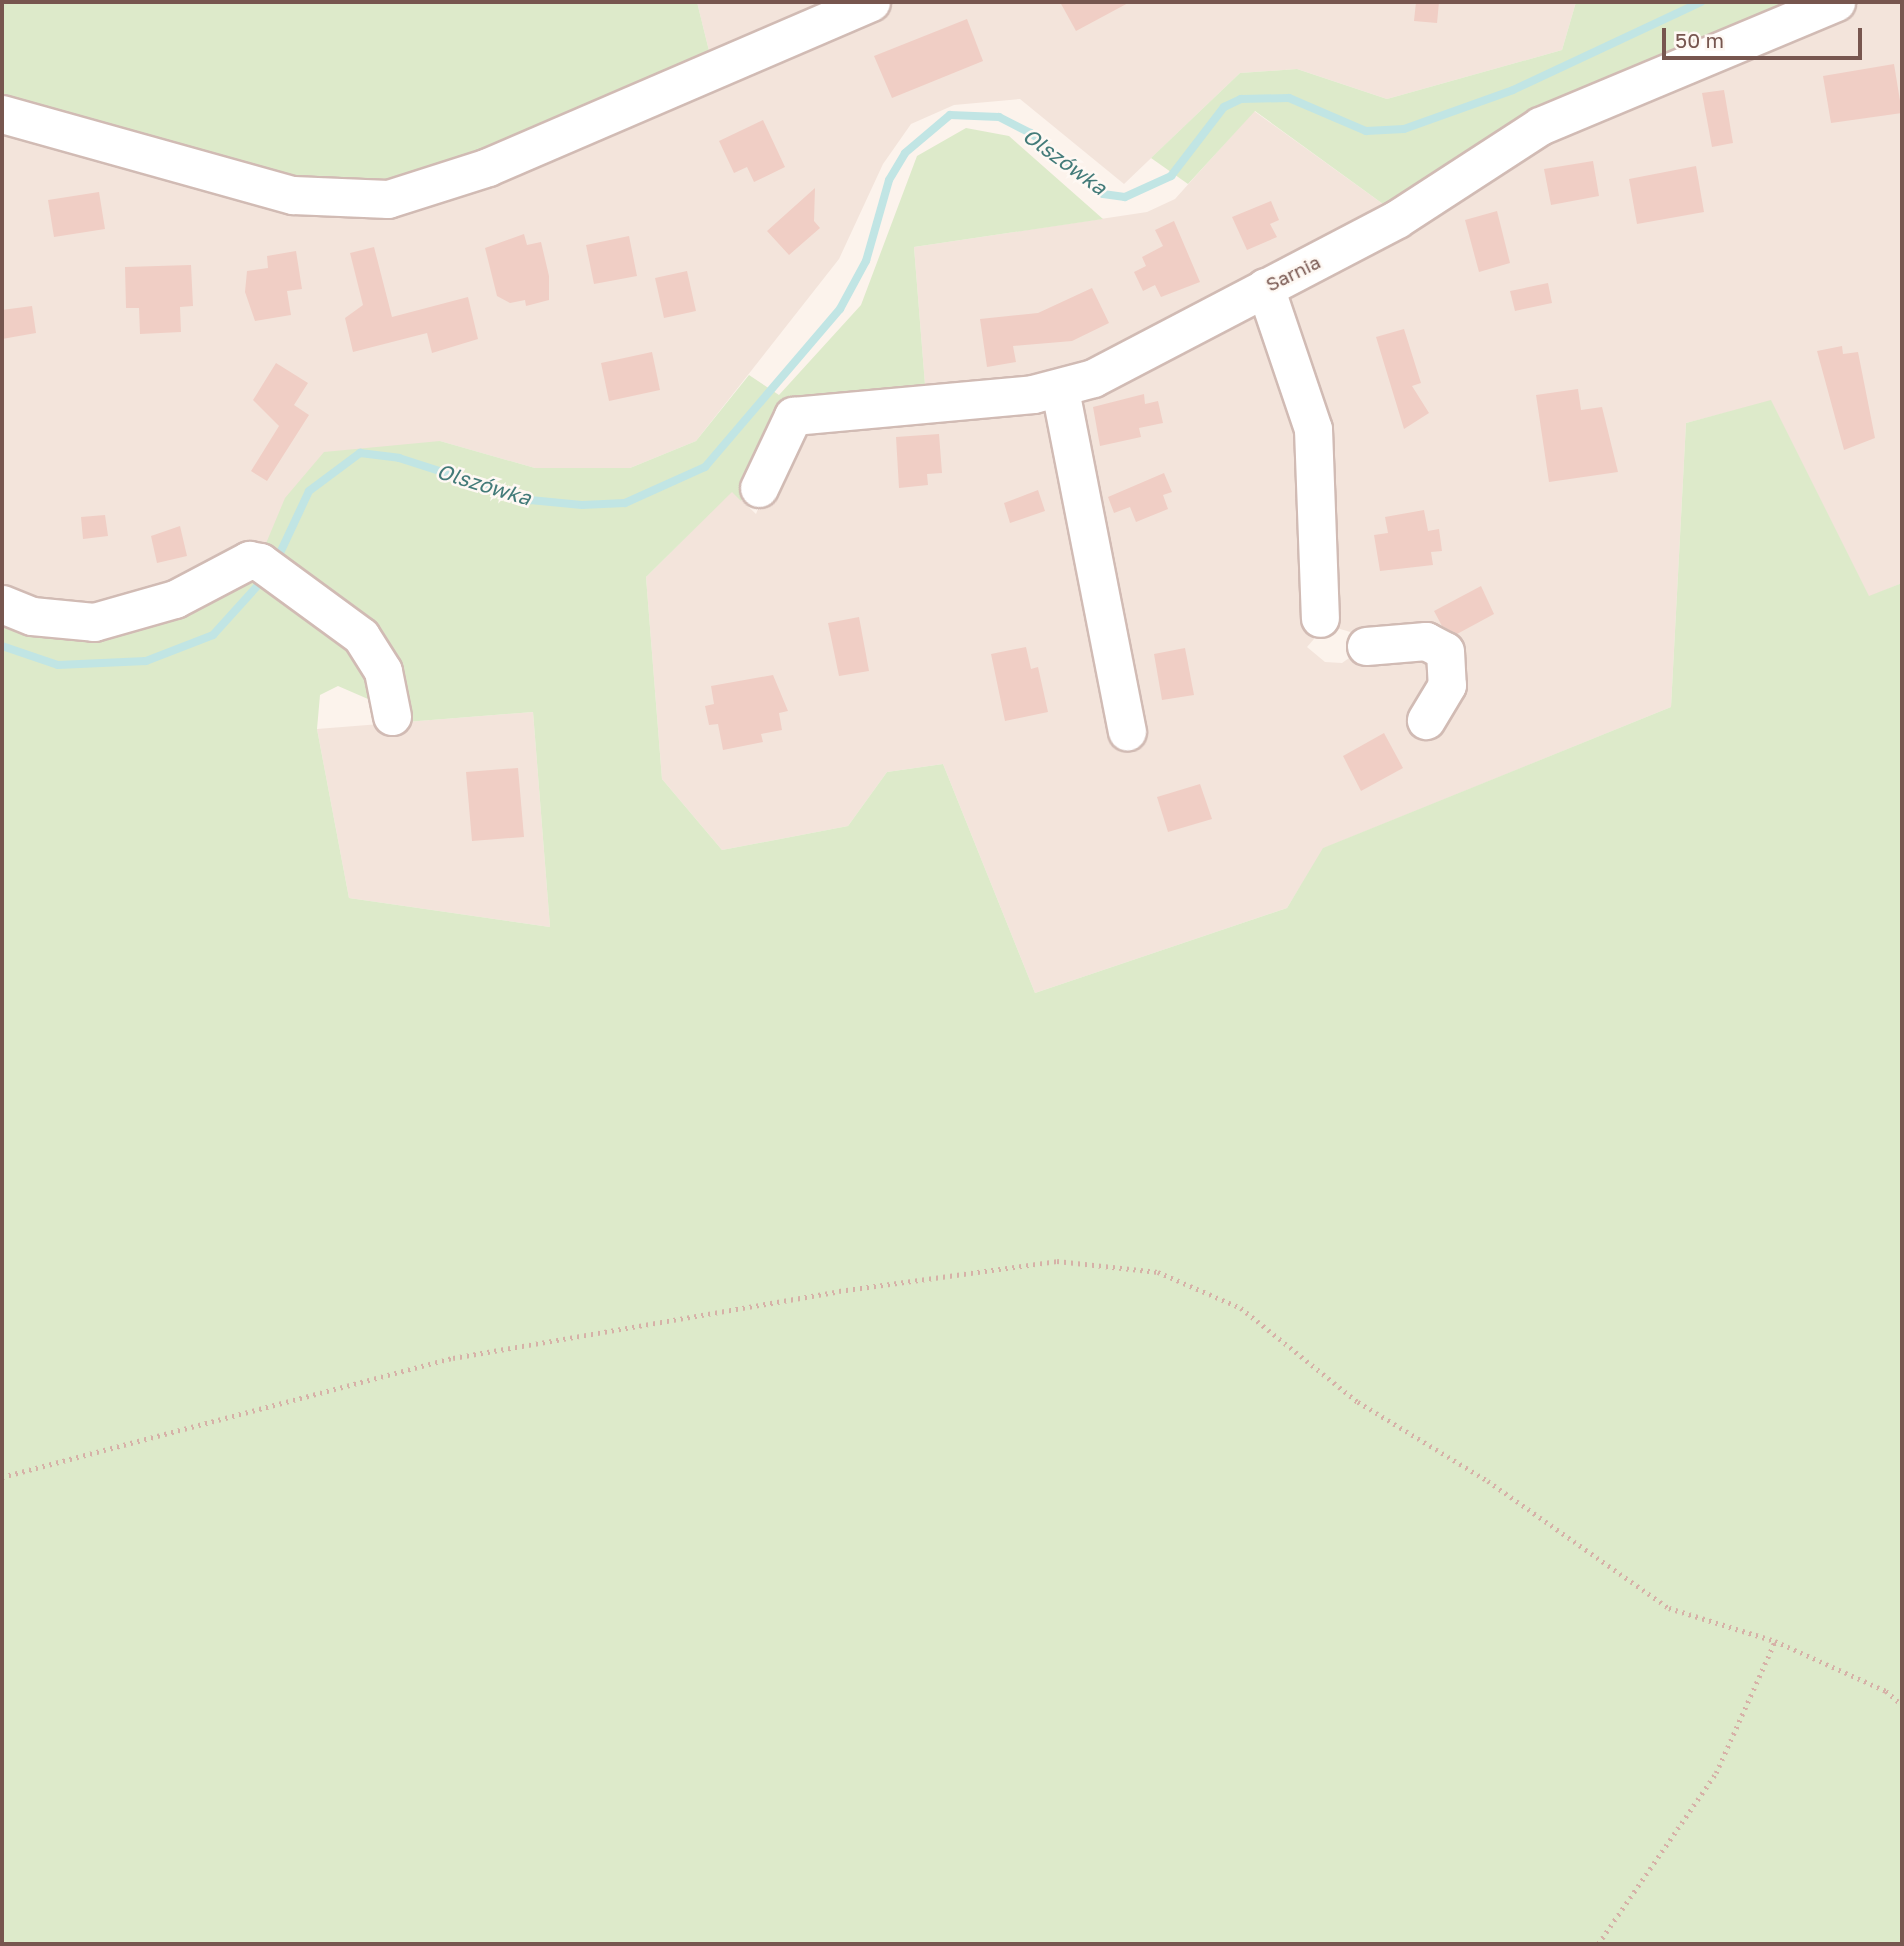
<!DOCTYPE html>
<meta charset="utf-8">
<style>
body{margin:0}
#map{position:relative;width:1904px;height:1946px;overflow:hidden;background:#fcf3ec;font-family:"Golos Text",sans-serif}
div>[style]{position:absolute}
.residential>*{inset:0;background:#f3e4db}
.green>*{inset:0;background:#ddeaca}
.stream>*{height:8px;margin:-4px;padding:0 4px;transform-origin:4px;border-radius:4px;background:#c1e5e4}
.building>*{inset:0;background:#f0cec5}
.path>*{height:4.5px;margin-top:-2.25px;transform-origin:0;background:repeating-linear-gradient(90deg,#d6b1a7 0 2px,transparent 0 7px)}
.roads{filter:drop-shadow(2px 0 #d1bbb4) drop-shadow(-2px 0 #d1bbb4) drop-shadow(0 2px #d1bbb4) drop-shadow(0 -2px #d1bbb4)}
.minor>*{height:37px;margin:-18.5px;padding:0 18.5px;transform-origin:18.5px;border-radius:18.5px;background:#fff}
span{translate:-50% -50%;white-space:nowrap;text-align:center;line-height:1.15;-webkit-text-stroke:5px #fef8f3;paint-order:stroke}
.street-label{font-size:19px;color:#77564f}
.water-label{font-size:21px;color:#437b79;font-style:italic}
.frame{position:absolute;inset:0;border:4px solid #77564f;pointer-events:none}
.scale{position:absolute;left:1662px;top:28px;width:200px;height:32px;box-sizing:border-box;border:4px solid #77564f;border-top:0;padding-left:9px;font-size:21px;line-height:24px;white-space:nowrap;color:#77564f;-webkit-text-stroke:5px #fef8f3;paint-order:stroke}
</style>
<div id="map">
<div class="residential">
<i style="clip-path:polygon(697px 2px,846px 2px,711px 59px)"></i>
<i style="clip-path:polygon(897px 2px,1576px 2px,1562px 50px,1387px 99px,1297px 69px,1240px 73px,1124px 184px,1020px 99px,954px 105px,911px 124px,883px 164px,839px 259px,696px 441px,630px 468px,535px 468px,440px 441px,262px 553px,128px 609px,2px 597px,2px 125px,484px 185px)"></i>
<i style="clip-path:polygon(1855px 2px,1902px 2px,1902px 583px,1869px 597px,1771px 401px,1686px 423px,1671px 707px,1324px 848px,1287px 908px,1035px 993px,943px 764px,887px 772px,848px 826px,722px 850px,662px 779px,646px 577px,732px 491px,756px 514px,786px 436px,810px 418px,1039px 400px,1053px 406px,1123px 739px,1134px 737px,1074px 402px,1096px 382px,1252px 302px,1264px 309px,1311px 448px,1314px 639px,1307px 647px,1325px 662px,1342px 663px,1359px 651px,1364px 636px,1330px 626px,1322px 447px,1279px 305px,1282px 288px,1401px 227px,1540px 134px,1602px 103px)"></i>
<i style="clip-path:polygon(1254px 111px,1394px 212px,1087px 373px,926px 397px,914px 247px,1147px 212px,1175px 199px)"></i>
<i style="clip-path:polygon(533px 712px,550px 927px,349px 898px,317px 729px)"></i>
</div>
<div class="green">
<i style="clip-path:polygon(2px 2px,697px 2px,711px 59px,464px 167px,358px 193px,2px 105px)"></i>
<i style="clip-path:polygon(1576px 2px,1814px 2px,1394px 212px,1255px 111px,1188px 184px,1151px 158px,1240px 73px,1297px 69px,1387px 99px,1562px 50px)"></i>
<i style="clip-path:polygon(966px 128px,1009px 136px,1103px 219px,914px 247px,926px 397px,777px 428px,741px 501px,732px 492px,646px 577px,662px 779px,722px 850px,848px 826px,887px 772px,943px 764px,1035px 993px,1287px 908px,1323px 848px,1671px 707px,1686px 423px,1771px 400px,1869px 596px,1902px 583px,1902px 1944px,2px 1944px,2px 613px,29px 624px,244px 570px,355px 639px,378px 691px,368px 699px,338px 686px,320px 695px,317px 729px,349px 898px,550px 927px,533px 712px,406px 722px,389px 669px,262px 553px,285px 498px,324px 452px,440px 441px,535px 468px,630px 468px,696px 441px,749px 375px,779px 395px,861px 305px,917px 156px)"></i>
</div>
<div class="stream">
<i style="left:280px;top:553px;width:68px;rotate:-64.9deg"></i>
<i style="left:309px;top:491px;width:64px;rotate:-36.7deg"></i>
<i style="left:360px;top:453px;width:39px;rotate:7deg"></i>
<i style="left:399px;top:458px;width:138px;rotate:17.8deg"></i>
<i style="left:530px;top:500px;width:52px;rotate:5.5deg"></i>
<i style="left:582px;top:505px;width:43px;rotate:-2.7deg"></i>
<i style="left:625px;top:503px;width:88px;rotate:-24.2deg"></i>
<i style="left:705px;top:467px;width:208px;rotate:-49.5deg"></i>
<i style="left:840px;top:309px;width:55px;rotate:-61.6deg"></i>
<i style="left:866px;top:261px;width:84px;rotate:-74.1deg"></i>
<i style="left:889px;top:180px;width:31px;rotate:-59deg"></i>
<i style="left:905px;top:153px;width:59px;rotate:-40.2deg"></i>
<i style="left:950px;top:115px;width:49px;rotate:2.3deg"></i>
<i style="left:999px;top:117px;width:36px;rotate:27deg"></i>
<i style="left:1031px;top:133px;width:94px;rotate:40.3deg"></i>
<i style="left:1103px;top:194px;width:22px;rotate:8deg"></i>
<i style="left:1125px;top:197px;width:51px;rotate:-24.5deg"></i>
<i style="left:1171px;top:176px;width:87px;rotate:-52.5deg"></i>
<i style="left:1224px;top:107px;width:19px;rotate:-25deg"></i>
<i style="left:1241px;top:99px;width:48px;rotate:-1.2deg"></i>
<i style="left:1289px;top:98px;width:84px;rotate:23.2deg"></i>
<i style="left:1366px;top:131px;width:38px;rotate:-3deg"></i>
<i style="left:1404px;top:129px;width:116px;rotate:-19.7deg"></i>
<i style="left:1513px;top:90px;width:208px;rotate:-25.1deg"></i>
<i style="left:2px;top:646px;width:59px;rotate:18.7deg"></i>
<i style="left:58px;top:665px;width:88px;rotate:-2.6deg"></i>
<i style="left:146px;top:661px;width:72px;rotate:-21.2deg"></i>
<i style="left:213px;top:635px;width:70px;rotate:-47.9deg"></i>
</div>
<div class="building">
<i style="clip-path:polygon(1060px 2px,1130px 2px,1076px 31px)"></i>
<i style="clip-path:polygon(1416px 2px,1439px 2px,1437px 23px,1414px 21px)"></i>
<i style="clip-path:polygon(967px 19px,983px 61px,892px 98px,874px 56px)"></i>
<i style="clip-path:polygon(1894px 64px,1902px 113px,1831px 123px,1823px 76px)"></i>
<i style="clip-path:polygon(1724px 90px,1733px 143px,1712px 147px,1702px 93px)"></i>
<i style="clip-path:polygon(763px 120px,785px 167px,754px 182px,747px 167px,734px 173px,719px 141px)"></i>
<i style="clip-path:polygon(1593px 161px,1599px 196px,1551px 205px,1544px 169px)"></i>
<i style="clip-path:polygon(1696px 166px,1704px 212px,1637px 224px,1629px 179px)"></i>
<i style="clip-path:polygon(815px 188px,814px 221px,820px 228px,789px 255px,767px 231px)"></i>
<i style="clip-path:polygon(99px 192px,105px 229px,54px 237px,48px 200px)"></i>
<i style="clip-path:polygon(1271px 201px,1279px 220px,1270px 224px,1277px 237px,1247px 250px,1232px 217px)"></i>
<i style="clip-path:polygon(1497px 211px,1510px 263px,1479px 272px,1465px 220px)"></i>
<i style="clip-path:polygon(1174px 221px,1200px 282px,1161px 297px,1155px 285px,1143px 291px,1134px 272px,1146px 266px,1142px 257px,1163px 246px,1155px 230px)"></i>
<i style="clip-path:polygon(524px 234px,527px 245px,541px 242px,549px 276px,549px 300px,526px 306px,525px 300px,510px 303px,497px 296px,485px 248px)"></i>
<i style="clip-path:polygon(629px 236px,637px 276px,594px 284px,586px 245px)"></i>
<i style="clip-path:polygon(374px 247px,392px 317px,468px 297px,478px 339px,432px 353px,427px 333px,353px 352px,345px 318px,363px 305px,350px 253px)"></i>
<i style="clip-path:polygon(296px 251px,302px 289px,287px 291px,291px 315px,255px 321px,245px 292px,247px 271px,268px 268px,267px 256px)"></i>
<i style="clip-path:polygon(191px 265px,193px 306px,180px 307px,181px 332px,140px 334px,139px 308px,126px 308px,125px 267px)"></i>
<i style="clip-path:polygon(687px 271px,696px 311px,664px 318px,655px 278px)"></i>
<i style="clip-path:polygon(1548px 283px,1552px 303px,1515px 311px,1510px 291px)"></i>
<i style="clip-path:polygon(1092px 288px,1109px 323px,1072px 341px,1013px 346px,1016px 362px,987px 367px,980px 319px,1038px 313px)"></i>
<i style="clip-path:polygon(32px 306px,36px 333px,2px 339px,2px 310px)"></i>
<i style="clip-path:polygon(1404px 329px,1421px 383px,1412px 386px,1429px 413px,1404px 429px,1376px 337px)"></i>
<i style="clip-path:polygon(1842px 346px,1843px 354px,1858px 352px,1875px 438px,1844px 450px,1817px 351px)"></i>
<i style="clip-path:polygon(652px 352px,660px 390px,609px 401px,601px 363px)"></i>
<i style="clip-path:polygon(276px 363px,308px 383px,294px 405px,309px 415px,267px 481px,251px 471px,279px 426px,253px 400px)"></i>
<i style="clip-path:polygon(1578px 389px,1581px 410px,1602px 407px,1618px 472px,1549px 482px,1536px 395px)"></i>
<i style="clip-path:polygon(1144px 394px,1145px 404px,1158px 401px,1163px 423px,1139px 428px,1141px 437px,1100px 446px,1093px 407px)"></i>
<i style="clip-path:polygon(939px 434px,942px 473px,927px 474px,928px 485px,899px 488px,896px 437px)"></i>
<i style="clip-path:polygon(1164px 473px,1172px 492px,1163px 495px,1168px 509px,1136px 522px,1130px 507px,1114px 513px,1108px 497px)"></i>
<i style="clip-path:polygon(1038px 490px,1045px 511px,1010px 523px,1004px 503px)"></i>
<i style="clip-path:polygon(1424px 510px,1428px 531px,1439px 529px,1442px 551px,1431px 552px,1433px 565px,1380px 571px,1374px 535px,1388px 533px,1385px 517px)"></i>
<i style="clip-path:polygon(105px 515px,108px 536px,83px 539px,81px 517px)"></i>
<i style="clip-path:polygon(180px 526px,187px 556px,157px 563px,151px 536px)"></i>
<i style="clip-path:polygon(1481px 586px,1494px 614px,1457px 634px,1442px 626px,1434px 611px)"></i>
<i style="clip-path:polygon(859px 617px,869px 671px,839px 676px,828px 623px)"></i>
<i style="clip-path:polygon(1026px 647px,1031px 669px,1038px 667px,1048px 712px,1005px 721px,991px 654px)"></i>
<i style="clip-path:polygon(1185px 648px,1194px 695px,1162px 700px,1154px 654px)"></i>
<i style="clip-path:polygon(773px 675px,788px 711px,779px 713px,782px 730px,761px 734px,763px 742px,723px 750px,718px 724px,709px 725px,705px 706px,714px 704px,711px 686px)"></i>
<i style="clip-path:polygon(1384px 733px,1403px 768px,1361px 791px,1343px 756px)"></i>
<i style="clip-path:polygon(518px 768px,524px 837px,472px 841px,466px 772px)"></i>
<i style="clip-path:polygon(1200px 784px,1212px 819px,1168px 832px,1157px 797px)"></i>
</div>
<div class="path">
<i style="left:2px;top:1477px;width:466px;rotate:-14.8deg"></i>
<i style="left:453px;top:1358px;width:392px;rotate:-9.8deg"></i>
<i style="left:839px;top:1291px;width:220px;rotate:-7.8deg"></i>
<i style="left:1057px;top:1261px;width:102px;rotate:6.2deg"></i>
<i style="left:1158px;top:1272px;width:90px;rotate:23.4deg"></i>
<i style="left:1241px;top:1308px;width:150px;rotate:38.8deg"></i>
<i style="left:1358px;top:1402px;width:152px;rotate:31.3deg"></i>
<i style="left:1488px;top:1481px;width:221px;rotate:35.1deg"></i>
<i style="left:1669px;top:1608px;width:111px;rotate:17.3deg"></i>
<i style="left:1775px;top:1641px;width:122px;rotate:24.2deg"></i>
<i style="left:1886px;top:1691px;width:21px;rotate:41deg"></i>
<i style="left:1598px;top:1944px;width:208px;rotate:-55.4deg"></i>
<i style="left:1716px;top:1773px;width:145px;rotate:-65.9deg"></i>
</div>
<div class="roads">
<div class="minor">
<i style="left:2px;top:114px;width:302px;rotate:15.6deg"></i>
<i style="left:293px;top:195px;width:95px;rotate:2.4deg"></i>
<i style="left:388px;top:199px;width:105px;rotate:-17.7deg"></i>
<i style="left:488px;top:167px;width:417px;rotate:-23.3deg"></i>
<i style="left:1265px;top:287px;width:150px;rotate:71.3deg"></i>
<i style="left:1313px;top:429px;width:189px;rotate:87.9deg"></i>
<i style="left:1060px;top:390px;width:348px;rotate:78.9deg"></i>
<i style="left:759px;top:488px;width:80px;rotate:-64.7deg"></i>
<i style="left:793px;top:416px;width:241px;rotate:-5.2deg"></i>
<i style="left:1033px;top:394px;width:62px;rotate:-14.9deg"></i>
<i style="left:1093px;top:378px;width:343px;rotate:-27.6deg"></i>
<i style="left:1397px;top:219px;width:171px;rotate:-33deg"></i>
<i style="left:1540px;top:126px;width:321px;rotate:-22.7deg"></i>
<i style="left:2px;top:604px;width:32px;rotate:22deg"></i>
<i style="left:32px;top:616px;width:62px;rotate:5.5deg"></i>
<i style="left:94px;top:622px;width:84px;rotate:-15.9deg"></i>
<i style="left:175px;top:599px;width:84px;rotate:-27.8deg"></i>
<i style="left:249px;top:560px;width:11px;rotate:10deg"></i>
<i style="left:260px;top:562px;width:125px;rotate:36.2deg"></i>
<i style="left:361px;top:636px;width:41px;rotate:57.8deg"></i>
<i style="left:383px;top:671px;width:46px;rotate:78.7deg"></i>
<i style="left:1366px;top:646px;width:60px;rotate:-4.8deg"></i>
<i style="left:1426px;top:641px;width:21px;rotate:28deg"></i>
<i style="left:1445px;top:651px;width:34px;rotate:87deg"></i>
<i style="left:1447px;top:685px;width:41px;rotate:121deg"></i>
</div>
</div>
<div class="street-label">
<span style="left:1293px;top:273px;rotate:-26deg">Sarnia</span>
</div>
<div class="water-label">
<span style="left:1065px;top:161px;rotate:36deg">Olszówka</span>
<span style="left:484px;top:484px;rotate:17deg">Olszówka</span>
</div>
<div class="frame"></div>
<div class="scale">50 m</div>
</div>
